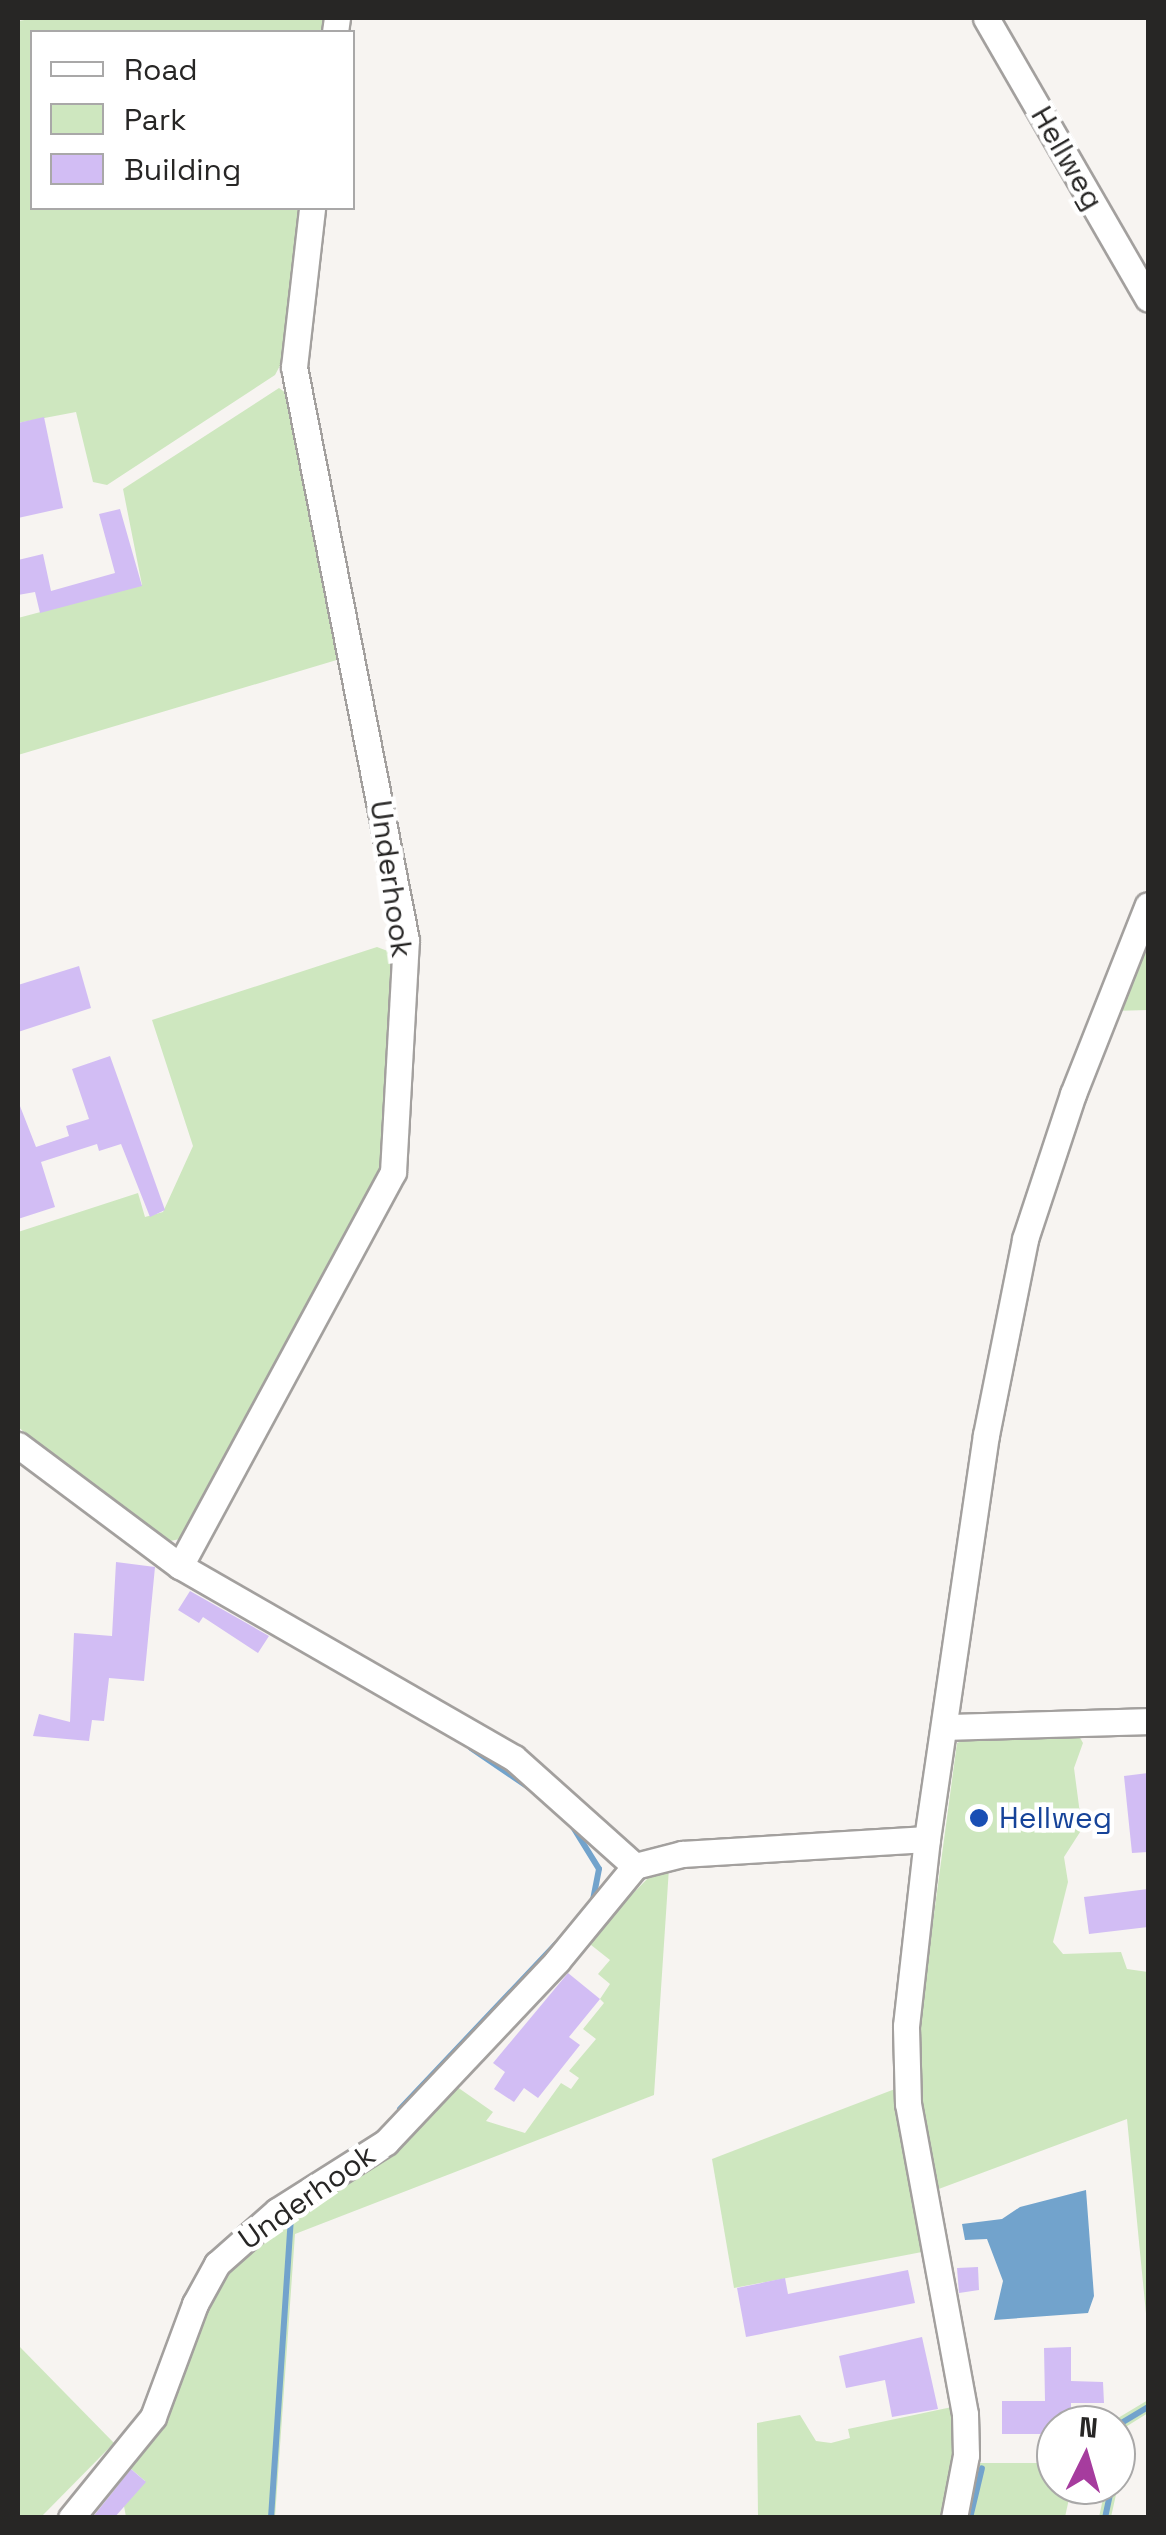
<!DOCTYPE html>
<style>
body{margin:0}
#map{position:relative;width:1166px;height:2535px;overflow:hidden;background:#f7f4f1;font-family:"Space Grotesk",sans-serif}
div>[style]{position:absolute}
.green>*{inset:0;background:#cee7bf}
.water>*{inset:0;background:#72a3cc}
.stream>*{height:6px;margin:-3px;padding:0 3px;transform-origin:3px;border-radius:3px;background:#72a3cc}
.building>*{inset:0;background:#d2bdf4}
.roads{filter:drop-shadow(2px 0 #a3a09e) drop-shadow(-2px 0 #a3a09e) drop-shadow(0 2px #a3a09e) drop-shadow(0 -2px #a3a09e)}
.street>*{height:25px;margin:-12.5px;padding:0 12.5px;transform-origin:12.5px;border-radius:12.5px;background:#fff}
.dots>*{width:28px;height:28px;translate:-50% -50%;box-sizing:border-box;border:5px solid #fff;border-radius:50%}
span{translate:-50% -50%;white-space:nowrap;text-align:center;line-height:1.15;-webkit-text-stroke:9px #fff;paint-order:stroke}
.street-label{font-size:30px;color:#272625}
.transit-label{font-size:30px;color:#164399}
.left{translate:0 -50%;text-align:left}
.frame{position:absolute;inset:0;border:20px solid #272625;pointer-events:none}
.legend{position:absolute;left:30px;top:30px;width:325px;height:180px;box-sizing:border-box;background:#fff;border:2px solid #a9a8a8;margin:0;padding:12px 18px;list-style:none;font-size:30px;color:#272625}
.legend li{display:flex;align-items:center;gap:20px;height:50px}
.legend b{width:50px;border:2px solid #a9a8a8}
.north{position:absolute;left:1036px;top:2405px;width:100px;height:100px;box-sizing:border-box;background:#fff;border:2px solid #a9a8a8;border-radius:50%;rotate:5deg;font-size:28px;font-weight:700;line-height:40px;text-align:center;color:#272625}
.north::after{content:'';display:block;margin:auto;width:35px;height:45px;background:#a63c9e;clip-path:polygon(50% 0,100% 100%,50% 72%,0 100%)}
</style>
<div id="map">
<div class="green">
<i style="clip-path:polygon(37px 18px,330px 18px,328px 32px,32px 32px,32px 208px,304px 208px,283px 360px,275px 375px,107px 485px,93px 482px,76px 412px,18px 423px,18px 21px)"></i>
<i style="clip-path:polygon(279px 388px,290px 396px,340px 659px,18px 755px,18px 618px,142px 585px,123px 489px)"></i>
<i style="clip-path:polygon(1148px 925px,1148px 1010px,1113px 1011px)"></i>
<i style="clip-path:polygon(377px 947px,393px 953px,385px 1169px,185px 1538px,165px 1542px,18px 1427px,18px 1232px,138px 1193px,145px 1217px,163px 1212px,193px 1146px,152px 1020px)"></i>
<i style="clip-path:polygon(1075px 1729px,1083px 1743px,1074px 1768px,1082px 1829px,1064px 1857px,1068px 1882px,1053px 1942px,1063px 1954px,1121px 1952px,1127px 1969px,1148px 1972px,1148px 2334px,1127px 2119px,936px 2190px,923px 2113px,918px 2033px,957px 1743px,976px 1735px)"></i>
<i style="clip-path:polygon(669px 1868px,654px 2095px,295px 2234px,275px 2517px,126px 2517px,124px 2506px,145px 2481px,130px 2468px,168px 2410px,211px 2292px,237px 2258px,297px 2210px,393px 2153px,450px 2082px,493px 2112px,486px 2121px,525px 2133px,561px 2083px,571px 2089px,579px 2078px,569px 2071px,596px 2039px,583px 2029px,604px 2003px,600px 1999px,610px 1984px,598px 1974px,610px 1960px,586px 1941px,657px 1869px)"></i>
<i style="clip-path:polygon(895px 2089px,922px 2252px,734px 2288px,712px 2159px)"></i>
<i style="clip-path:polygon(18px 2345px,114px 2443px,41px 2517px,18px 2517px)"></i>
<i style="clip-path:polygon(1148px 2400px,1148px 2413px,1124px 2428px,1121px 2472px,1111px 2517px,1099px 2517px,1106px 2485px,1116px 2485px,1113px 2421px)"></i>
<i style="clip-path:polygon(976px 2403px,977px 2463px,1056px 2463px,1056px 2485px,1072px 2485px,1065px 2517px,960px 2518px)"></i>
<i style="clip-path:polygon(952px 2407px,958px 2414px,948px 2517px,758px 2517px,757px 2423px,800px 2415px,816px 2441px,831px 2443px,850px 2438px,848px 2429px)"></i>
</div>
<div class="water">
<i style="clip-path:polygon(1086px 2190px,1094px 2296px,1088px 2313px,994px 2320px,1003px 2281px,987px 2239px,965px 2240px,962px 2224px,1002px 2219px,1020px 2207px)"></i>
</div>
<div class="stream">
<i style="left:471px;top:1748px;width:73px;rotate:34.3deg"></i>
<i style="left:573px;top:1827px;width:49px;rotate:58.2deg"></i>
<i style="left:599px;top:1869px;width:32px;rotate:101deg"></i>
<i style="left:400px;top:2109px;width:227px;rotate:-46.6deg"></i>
<i style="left:1116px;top:2465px;width:40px;rotate:-87.1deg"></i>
<i style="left:1118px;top:2425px;width:35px;rotate:-31deg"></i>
<i style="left:271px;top:2518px;width:304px;rotate:-86.2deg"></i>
<i style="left:970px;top:2518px;width:51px;rotate:-76.5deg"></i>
<i style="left:1105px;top:2518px;width:34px;rotate:-78deg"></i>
</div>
<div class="building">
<i style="clip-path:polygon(44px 417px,63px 508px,18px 518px,18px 423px)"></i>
<i style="clip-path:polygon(120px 509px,142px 586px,40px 613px,35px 592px,18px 595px,18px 560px,43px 554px,51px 591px,115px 573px,99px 514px)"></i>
<i style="clip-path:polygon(79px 966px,91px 1008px,18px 1032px,18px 985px)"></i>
<i style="clip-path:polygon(110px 1056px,165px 1210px,150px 1217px,121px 1144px,99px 1151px,97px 1144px,41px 1162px,55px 1207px,18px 1219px,18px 1101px,36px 1147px,69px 1136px,66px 1126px,89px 1119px,72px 1069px)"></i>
<i style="clip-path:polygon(116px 1562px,155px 1567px,144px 1681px,109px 1678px,104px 1721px,92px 1720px,89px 1741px,33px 1736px,39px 1714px,70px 1722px,74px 1633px,112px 1636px)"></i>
<i style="clip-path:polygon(190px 1591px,269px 1636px,258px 1653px,203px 1617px,199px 1623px,178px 1610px)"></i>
<i style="clip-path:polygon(1148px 1773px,1148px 1852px,1132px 1853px,1124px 1776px)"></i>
<i style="clip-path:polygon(1148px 1889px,1148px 1927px,1089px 1934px,1084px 1897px)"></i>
<i style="clip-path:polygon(568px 1973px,600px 1999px,569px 2037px,580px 2045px,538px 2098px,524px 2088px,514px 2102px,494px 2089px,505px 2072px,493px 2063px)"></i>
<i style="clip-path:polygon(978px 2267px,979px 2290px,959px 2293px,957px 2268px)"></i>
<i style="clip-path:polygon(908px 2270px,915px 2303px,746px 2337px,737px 2288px,785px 2278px,788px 2294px)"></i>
<i style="clip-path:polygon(922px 2337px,938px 2409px,892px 2417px,885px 2380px,846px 2388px,839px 2356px)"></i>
<i style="clip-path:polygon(1071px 2347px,1071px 2381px,1103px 2382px,1104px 2403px,1071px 2403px,1071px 2425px,1056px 2425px,1056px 2434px,1002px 2434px,1002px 2401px,1045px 2401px,1044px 2348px)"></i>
<i style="clip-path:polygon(131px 2469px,146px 2482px,114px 2518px,92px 2518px)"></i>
</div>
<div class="roads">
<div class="street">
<i style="left:986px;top:18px;width:324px;rotate:60deg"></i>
<i style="left:335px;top:32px;width:14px;rotate:-82deg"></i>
<i style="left:18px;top:1445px;width:202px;rotate:36.8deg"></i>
<i style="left:180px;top:1566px;width:385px;rotate:29.9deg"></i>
<i style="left:514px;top:1758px;width:162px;rotate:41.8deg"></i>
<i style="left:180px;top:1566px;width:448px;rotate:-61.6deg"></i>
<i style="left:393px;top:1172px;width:232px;rotate:-86.8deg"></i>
<i style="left:406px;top:940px;width:584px;rotate:-101.06deg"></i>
<i style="left:294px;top:367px;width:160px;rotate:-83.5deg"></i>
<i style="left:946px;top:1727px;width:202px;rotate:-1.7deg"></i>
<i style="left:71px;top:2518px;width:130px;rotate:-50.9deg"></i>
<i style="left:153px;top:2417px;width:121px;rotate:-69.6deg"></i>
<i style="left:195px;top:2304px;width:46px;rotate:-61.2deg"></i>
<i style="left:217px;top:2264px;width:80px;rotate:-41.5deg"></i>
<i style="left:277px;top:2211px;width:129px;rotate:-32.3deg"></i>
<i style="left:386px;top:2142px;width:249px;rotate:-46.6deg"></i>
<i style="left:557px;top:1961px;width:123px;rotate:-50.6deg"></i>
<i style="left:635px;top:1866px;width:49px;rotate:-14.3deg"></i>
<i style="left:682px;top:1854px;width:245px;rotate:-3.5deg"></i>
<i style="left:954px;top:2518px;width:64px;rotate:-79.2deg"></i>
<i style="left:966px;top:2455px;width:41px;rotate:-91.4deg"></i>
<i style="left:965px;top:2414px;width:315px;rotate:-100.4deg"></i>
<i style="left:908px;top:2104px;width:78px;rotate:-91.5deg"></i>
<i style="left:906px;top:2026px;width:188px;rotate:-83.6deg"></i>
<i style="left:927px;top:1839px;width:408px;rotate:-81.7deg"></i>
<i style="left:986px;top:1435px;width:200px;rotate:-78.7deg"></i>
<i style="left:1025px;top:1239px;width:153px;rotate:-71.7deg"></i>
<i style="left:1073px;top:1094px;width:203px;rotate:-68.4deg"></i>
</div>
</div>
<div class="dots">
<i style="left:979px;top:1818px;background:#1a4fb4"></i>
</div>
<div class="street-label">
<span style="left:1067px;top:158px;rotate:60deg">Hellweg</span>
<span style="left:391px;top:879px;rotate:82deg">Underhook</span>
<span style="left:307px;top:2197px;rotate:-35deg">Underhook</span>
</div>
<div class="transit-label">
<span class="left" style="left:999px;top:1818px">Hellweg</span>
</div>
<div class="frame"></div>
<ul class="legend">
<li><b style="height:12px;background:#fff"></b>Road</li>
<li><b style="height:28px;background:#cee7bf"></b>Park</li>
<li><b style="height:28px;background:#d2bdf4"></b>Building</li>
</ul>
<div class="north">N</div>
</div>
